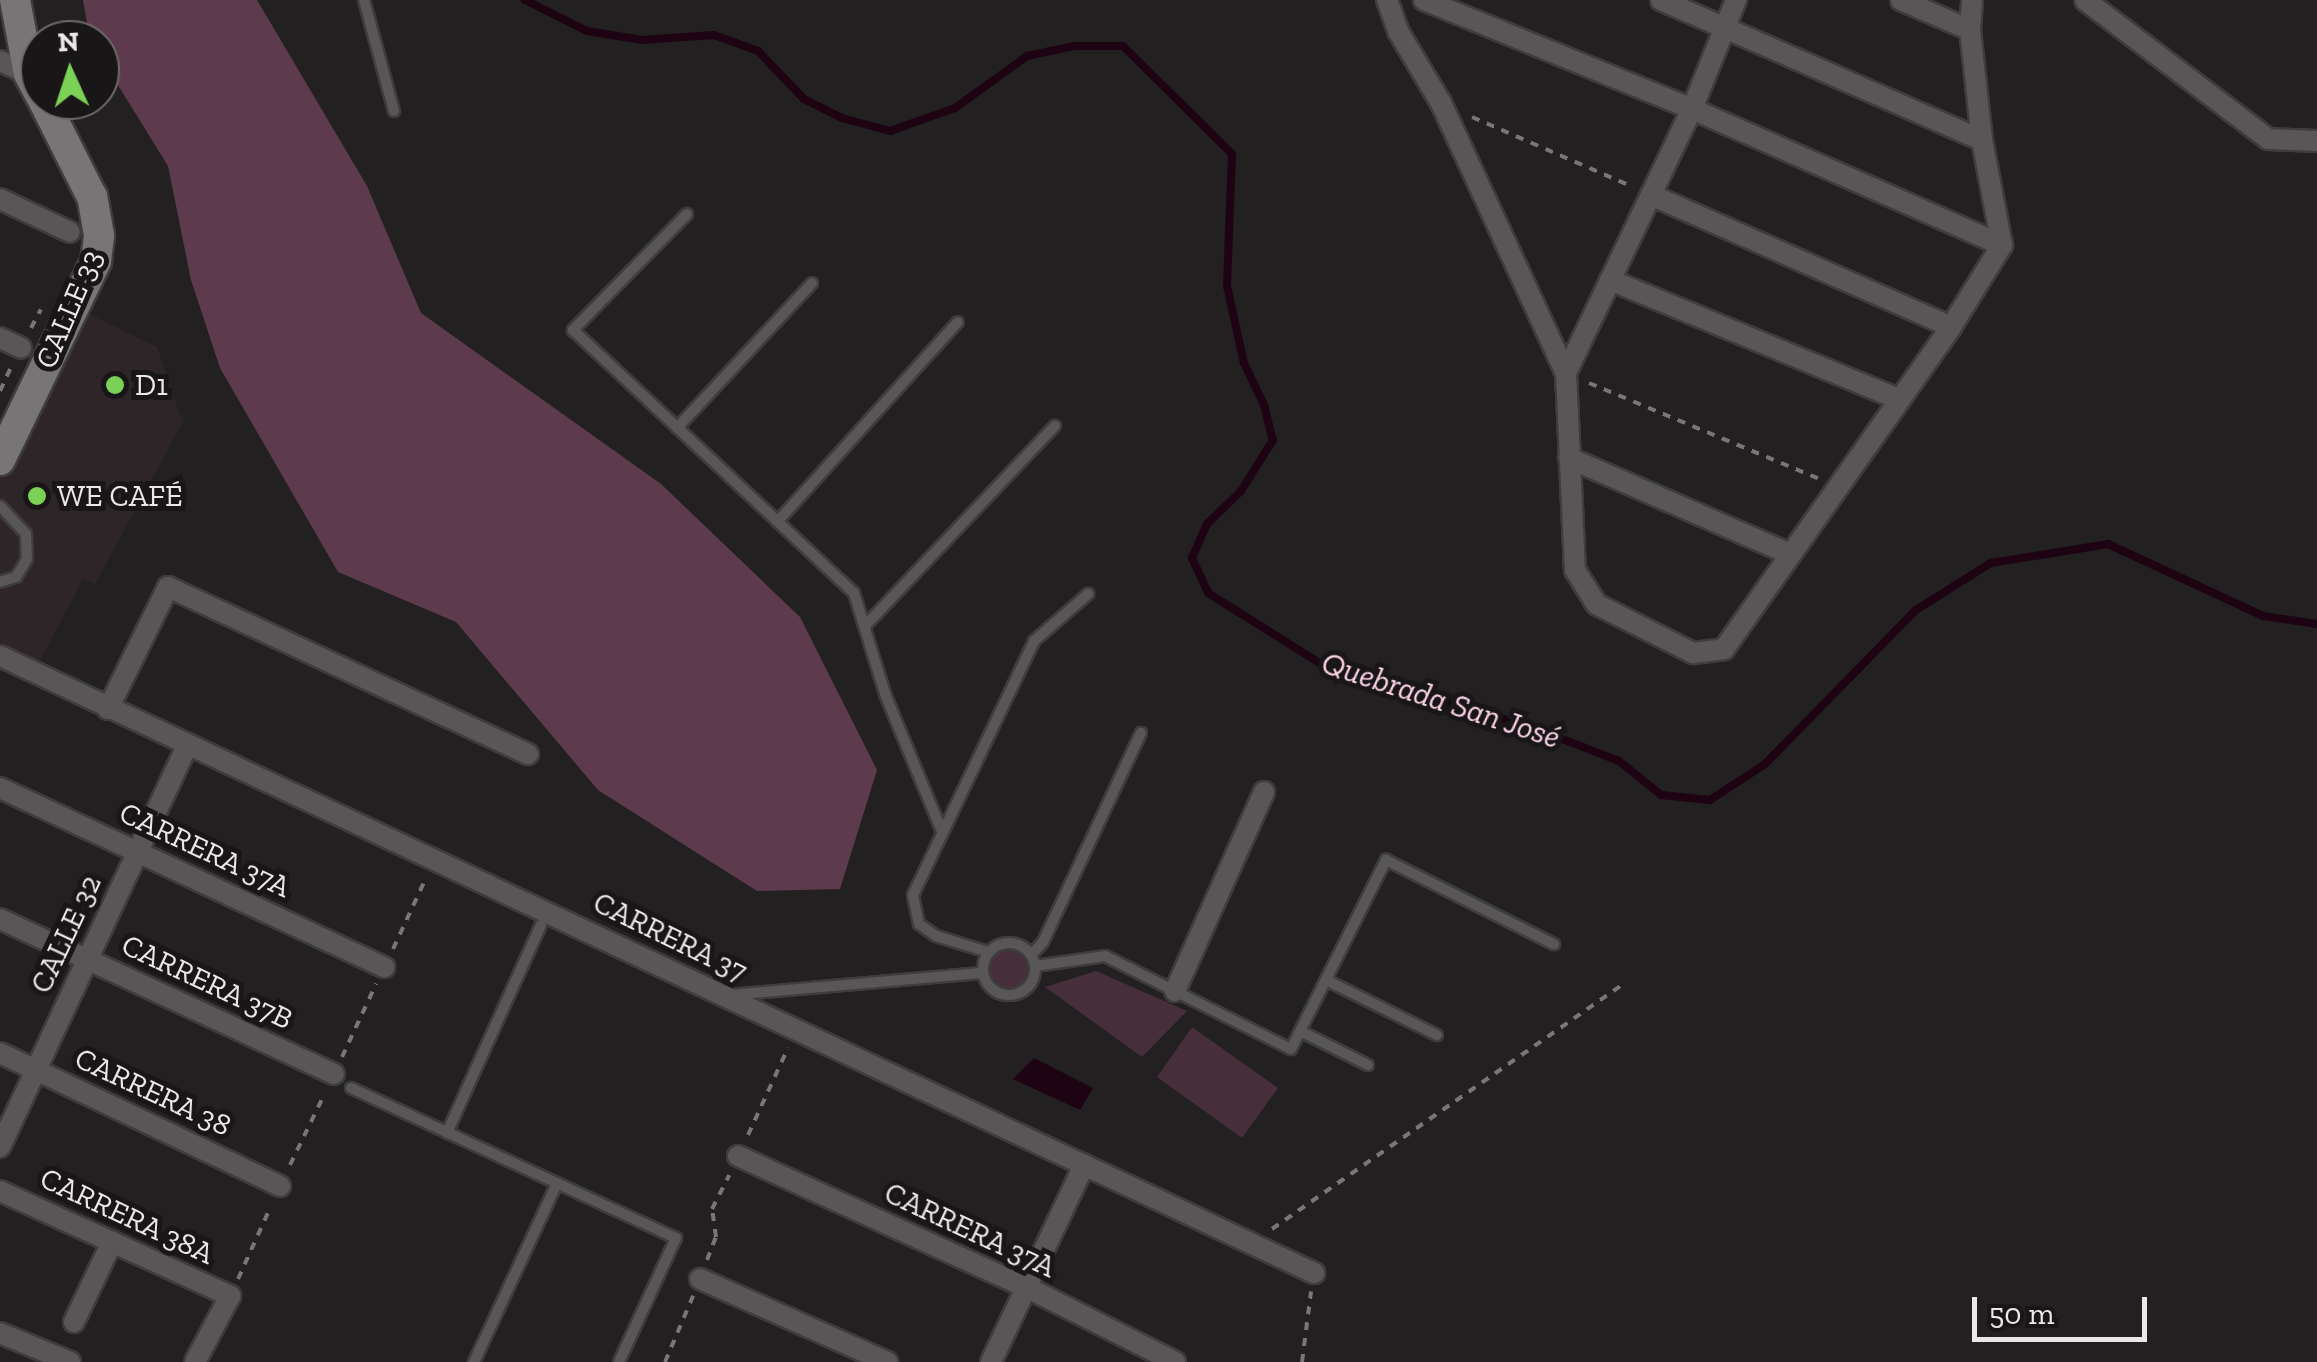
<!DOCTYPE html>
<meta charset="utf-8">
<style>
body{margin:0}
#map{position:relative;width:2317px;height:1362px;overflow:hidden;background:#222021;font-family:"Zilla Slab",serif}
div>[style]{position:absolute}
.built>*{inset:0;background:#2e2529}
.green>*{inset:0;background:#462f3b}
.round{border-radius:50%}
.forest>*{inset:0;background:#5d3b4c}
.water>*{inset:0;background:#1e0313}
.stream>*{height:8px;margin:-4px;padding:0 4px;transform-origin:4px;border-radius:4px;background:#1e0313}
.path>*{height:4px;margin-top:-2px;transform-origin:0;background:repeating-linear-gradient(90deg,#787677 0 8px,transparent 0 16px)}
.roads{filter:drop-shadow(2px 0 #3e3c3d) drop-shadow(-2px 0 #3e3c3d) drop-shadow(0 2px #3e3c3d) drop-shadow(0 -2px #3e3c3d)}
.lane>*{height:10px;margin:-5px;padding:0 5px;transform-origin:5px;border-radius:5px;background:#585657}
.lane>.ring{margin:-5px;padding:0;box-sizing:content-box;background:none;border:10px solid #585657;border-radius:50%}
.street>*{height:20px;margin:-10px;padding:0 10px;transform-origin:10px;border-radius:10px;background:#585657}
.secondary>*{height:30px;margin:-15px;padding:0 15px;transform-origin:15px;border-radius:15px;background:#777576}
.dots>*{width:28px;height:28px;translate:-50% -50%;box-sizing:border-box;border:5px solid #191617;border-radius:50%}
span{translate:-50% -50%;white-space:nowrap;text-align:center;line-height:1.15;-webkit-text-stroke:10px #191617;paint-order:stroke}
.street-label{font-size:30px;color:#eae8e9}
.poi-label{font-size:30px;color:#eae8e9}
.left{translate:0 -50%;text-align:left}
.water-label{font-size:32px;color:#fbd3e6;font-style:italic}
.north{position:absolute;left:20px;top:20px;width:100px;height:100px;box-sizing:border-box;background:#191617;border:2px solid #6d6a6b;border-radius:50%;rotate:357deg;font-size:28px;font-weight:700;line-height:40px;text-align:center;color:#eae8e9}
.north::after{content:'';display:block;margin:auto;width:35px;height:45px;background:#7bd156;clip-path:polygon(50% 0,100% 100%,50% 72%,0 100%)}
.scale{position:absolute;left:1972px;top:1297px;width:175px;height:45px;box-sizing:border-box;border:5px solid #eae8e9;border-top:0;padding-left:12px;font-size:30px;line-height:35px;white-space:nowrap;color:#eae8e9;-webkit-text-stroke:8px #191617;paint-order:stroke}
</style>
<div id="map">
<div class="built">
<i style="clip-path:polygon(74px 307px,157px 347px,180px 415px,185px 418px,95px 584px,83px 579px,34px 672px,0 656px,0 460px)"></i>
</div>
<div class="green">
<i class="round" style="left:983px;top:943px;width:52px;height:52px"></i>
<i style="clip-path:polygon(1096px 971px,1187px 1011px,1142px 1057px,1045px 987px)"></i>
<i style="clip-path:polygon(1192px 1027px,1278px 1088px,1242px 1138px,1157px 1077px)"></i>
</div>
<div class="forest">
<i style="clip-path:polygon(83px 0,257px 0,367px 186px,421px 313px,661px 484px,800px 617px,877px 770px,840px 889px,757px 891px,598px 790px,456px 622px,338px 572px,220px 368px,191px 280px,168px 166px,100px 56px,100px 40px,90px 40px)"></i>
</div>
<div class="water">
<i style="clip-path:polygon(1034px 1058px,1093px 1088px,1080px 1110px,1013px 1079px)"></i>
</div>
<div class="stream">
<i style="left:525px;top:0;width:69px;rotate:26.6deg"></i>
<i style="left:587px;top:31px;width:56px;rotate:9.3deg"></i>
<i style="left:642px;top:40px;width:72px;rotate:-4deg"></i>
<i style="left:714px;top:35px;width:47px;rotate:20deg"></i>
<i style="left:758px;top:51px;width:66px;rotate:46.2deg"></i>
<i style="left:804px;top:99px;width:42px;rotate:26.6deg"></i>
<i style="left:842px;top:118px;width:50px;rotate:15.2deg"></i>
<i style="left:890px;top:131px;width:69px;rotate:-19.5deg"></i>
<i style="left:955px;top:108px;width:89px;rotate:-35.8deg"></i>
<i style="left:1027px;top:56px;width:48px;rotate:-12deg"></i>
<i style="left:1074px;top:46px;width:49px"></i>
<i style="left:1123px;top:46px;width:153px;rotate:44.7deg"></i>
<i style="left:1232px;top:154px;width:132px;rotate:92.2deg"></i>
<i style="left:1227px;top:286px;width:79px;rotate:77.6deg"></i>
<i style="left:1244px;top:363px;width:47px;rotate:64.5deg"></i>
<i style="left:1264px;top:405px;width:36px;rotate:76deg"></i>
<i style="left:1273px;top:440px;width:60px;rotate:122.1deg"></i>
<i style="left:1241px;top:491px;width:47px;rotate:135.9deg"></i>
<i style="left:1207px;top:524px;width:37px;rotate:114deg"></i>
<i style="left:1192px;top:558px;width:38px;rotate:65deg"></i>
<i style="left:1208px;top:593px;width:139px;rotate:32.1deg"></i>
<i style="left:1326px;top:667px;width:217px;rotate:16.3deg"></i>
<i style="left:1534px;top:728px;width:91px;rotate:21.2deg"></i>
<i style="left:1619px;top:761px;width:54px;rotate:39deg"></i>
<i style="left:1661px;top:795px;width:49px;rotate:5.8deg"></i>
<i style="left:1710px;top:800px;width:66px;rotate:-33.2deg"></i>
<i style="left:1765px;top:764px;width:216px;rotate:-45.6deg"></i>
<i style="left:1916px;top:610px;width:89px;rotate:-32.1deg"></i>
<i style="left:1991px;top:563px;width:119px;rotate:-9.2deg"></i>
<i style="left:2108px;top:544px;width:171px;rotate:24.9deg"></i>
<i style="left:2263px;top:616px;width:55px;rotate:8.4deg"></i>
</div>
<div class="path">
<i style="left:1472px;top:117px;width:176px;rotate:23.5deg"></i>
<i style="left:31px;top:328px;width:21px;rotate:-62deg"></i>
<i style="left:1589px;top:383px;width:250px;rotate:22.6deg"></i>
<i style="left:0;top:391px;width:26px;rotate:-65deg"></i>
<i style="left:393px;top:949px;width:76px;rotate:-65.1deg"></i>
<i style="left:342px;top:1057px;width:81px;rotate:-65deg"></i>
<i style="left:748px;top:1135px;width:96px;rotate:-65.3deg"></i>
<i style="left:290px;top:1165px;width:80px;rotate:-64.1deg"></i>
<i style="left:1272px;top:1229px;width:429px;rotate:-34.9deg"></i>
<i style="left:707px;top:1260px;width:25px;rotate:-69deg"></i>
<i style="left:716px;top:1237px;width:28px;rotate:-98deg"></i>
<i style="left:712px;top:1209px;width:38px;rotate:-63deg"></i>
<i style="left:238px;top:1279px;width:80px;rotate:-65.7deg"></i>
<i style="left:665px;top:1362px;width:72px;rotate:-67deg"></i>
<i style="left:1302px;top:1362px;width:71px;rotate:-82.7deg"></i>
</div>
<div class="roads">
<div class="lane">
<i style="left:364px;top:0;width:115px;rotate:74.9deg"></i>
<i style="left:687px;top:214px;width:163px;rotate:134.5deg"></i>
<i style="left:573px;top:330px;width:385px;rotate:43.1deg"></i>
<i style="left:854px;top:593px;width:106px;rotate:72.9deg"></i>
<i style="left:885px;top:694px;width:146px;rotate:67.5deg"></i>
<i style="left:677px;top:428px;width:198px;rotate:-47deg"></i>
<i style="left:0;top:506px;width:38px;rotate:47deg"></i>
<i style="left:26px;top:534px;width:25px;rotate:88deg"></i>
<i style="left:27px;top:559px;width:21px;rotate:121deg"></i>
<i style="left:16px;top:577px;width:17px;rotate:163deg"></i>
<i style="left:778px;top:521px;width:268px;rotate:-47.9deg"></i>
<i style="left:865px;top:626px;width:276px;rotate:-46.5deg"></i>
<i class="ring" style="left:983px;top:943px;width:42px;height:42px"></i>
<i style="left:988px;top:952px;width:54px;rotate:-162.9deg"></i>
<i style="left:936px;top:936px;width:21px;rotate:-145deg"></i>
<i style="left:919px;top:924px;width:30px;rotate:-102deg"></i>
<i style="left:913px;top:895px;width:281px;rotate:-64.5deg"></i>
<i style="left:1034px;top:641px;width:72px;rotate:-41deg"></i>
<i style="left:1031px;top:955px;width:18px;rotate:-47deg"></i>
<i style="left:1043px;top:942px;width:231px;rotate:-64.9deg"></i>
<i style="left:1035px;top:966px;width:71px;rotate:-8.1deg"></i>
<i style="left:1105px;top:956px;width:208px;rotate:26.6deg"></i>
<i style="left:1291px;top:1049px;width:212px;rotate:-63.3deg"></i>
<i style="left:1386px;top:860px;width:188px;rotate:26.6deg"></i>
<i style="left:1326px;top:980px;width:124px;rotate:26.4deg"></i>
<i style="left:729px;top:995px;width:254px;rotate:-5deg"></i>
<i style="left:1300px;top:1031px;width:76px;rotate:26.6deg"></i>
<i style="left:351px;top:1088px;width:358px;rotate:24.8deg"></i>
<i style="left:676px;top:1238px;width:136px;rotate:114.7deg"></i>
<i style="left:447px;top:1133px;width:228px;rotate:-65.7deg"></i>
<i style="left:474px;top:1362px;width:197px;rotate:-65.1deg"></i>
</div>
<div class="street">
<i style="left:1387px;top:0;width:33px;rotate:70deg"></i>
<i style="left:1398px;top:31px;width:84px;rotate:59.2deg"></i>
<i style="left:1441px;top:103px;width:298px;rotate:65.2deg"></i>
<i style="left:1566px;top:373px;width:197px;rotate:87.4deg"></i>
<i style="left:1575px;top:570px;width:40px;rotate:58deg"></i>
<i style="left:1596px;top:604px;width:109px;rotate:26.8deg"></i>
<i style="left:1693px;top:653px;width:31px;rotate:-7deg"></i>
<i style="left:1724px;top:649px;width:394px;rotate:-54.8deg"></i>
<i style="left:1951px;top:327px;width:97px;rotate:-58.1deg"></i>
<i style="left:2002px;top:245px;width:107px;rotate:-100.8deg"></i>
<i style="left:1982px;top:140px;width:111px;rotate:-96.2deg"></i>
<i style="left:1970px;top:30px;width:30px;rotate:-86deg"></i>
<i style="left:1424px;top:0;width:289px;rotate:22.1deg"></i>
<i style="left:1692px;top:109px;width:339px;rotate:23.7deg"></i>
<i style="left:1661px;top:0;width:350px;rotate:23.6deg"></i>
<i style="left:1901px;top:0;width:75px;rotate:23.5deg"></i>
<i style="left:2085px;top:0;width:230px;rotate:37.2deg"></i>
<i style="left:2268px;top:139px;width:49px;rotate:2.3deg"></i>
<i style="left:0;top:61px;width:32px;rotate:24deg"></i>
<i style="left:1651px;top:195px;width:328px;rotate:23.7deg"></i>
<i style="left:0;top:199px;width:77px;rotate:25.2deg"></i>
<i style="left:1610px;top:280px;width:310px;rotate:22.4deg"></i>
<i style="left:0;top:338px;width:23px;rotate:25deg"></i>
<i style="left:1566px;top:373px;width:293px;rotate:-64.5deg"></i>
<i style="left:1692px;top:109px;width:118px;rotate:-68deg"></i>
<i style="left:1569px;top:458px;width:239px;rotate:23.5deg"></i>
<i style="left:0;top:656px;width:1452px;rotate:25.15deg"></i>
<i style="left:108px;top:709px;width:136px;rotate:-63.8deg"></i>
<i style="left:168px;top:587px;width:397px;rotate:24.9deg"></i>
<i style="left:0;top:788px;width:424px;rotate:25deg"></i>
<i style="left:0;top:919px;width:368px;rotate:24.9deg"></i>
<i style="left:1175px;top:991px;width:218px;rotate:-65.9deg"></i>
<i style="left:0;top:1053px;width:310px;rotate:25.4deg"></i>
<i style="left:0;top:1147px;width:442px;rotate:-65deg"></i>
<i style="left:738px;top:1156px;width:316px;rotate:24.5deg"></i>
<i style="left:1026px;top:1287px;width:167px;rotate:26.7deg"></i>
<i style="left:0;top:1191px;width:253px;rotate:24.5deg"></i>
<i style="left:230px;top:1296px;width:75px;rotate:117.9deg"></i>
<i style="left:700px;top:1279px;width:205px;rotate:23.9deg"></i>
<i style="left:74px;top:1322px;width:89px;rotate:-64.6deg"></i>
<i style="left:0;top:1333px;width:76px;rotate:22.5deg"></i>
<i style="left:991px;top:1362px;width:218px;rotate:-64.7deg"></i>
</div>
<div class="secondary">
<i style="left:15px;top:0;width:75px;rotate:79.3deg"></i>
<i style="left:29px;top:74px;width:24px;rotate:62deg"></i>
<i style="left:0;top:460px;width:221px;rotate:-64.2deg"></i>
<i style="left:96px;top:261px;width:26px;rotate:-83deg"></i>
<i style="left:99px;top:235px;width:39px;rotate:-100deg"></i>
<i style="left:92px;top:197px;width:109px;rotate:-116.8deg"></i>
</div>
</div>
<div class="dots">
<i style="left:115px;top:385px;background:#7bd156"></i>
<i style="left:37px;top:496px;background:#7bd156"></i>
</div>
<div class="street-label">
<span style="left:69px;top:309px;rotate:-67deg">CALLE 33</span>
<span style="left:205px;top:850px;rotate:25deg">CARRERA 37A</span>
<span style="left:66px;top:934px;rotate:-65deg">CALLE 32</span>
<span style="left:670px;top:937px;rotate:26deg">CARRERA 37</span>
<span style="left:207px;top:982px;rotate:25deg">CARRERA 37B</span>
<span style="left:153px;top:1092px;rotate:25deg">CARRERA 38</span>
<span style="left:127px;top:1216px;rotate:25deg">CARRERA 38A</span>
<span style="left:970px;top:1230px;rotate:25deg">CARRERA 37A</span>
</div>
<div class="poi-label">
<span class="left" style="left:135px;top:385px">D1</span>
<span class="left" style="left:57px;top:496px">WE CAFÉ</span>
</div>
<div class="water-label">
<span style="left:1441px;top:700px;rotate:18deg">Quebrada San José</span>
</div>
<div class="north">N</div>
<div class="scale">50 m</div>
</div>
